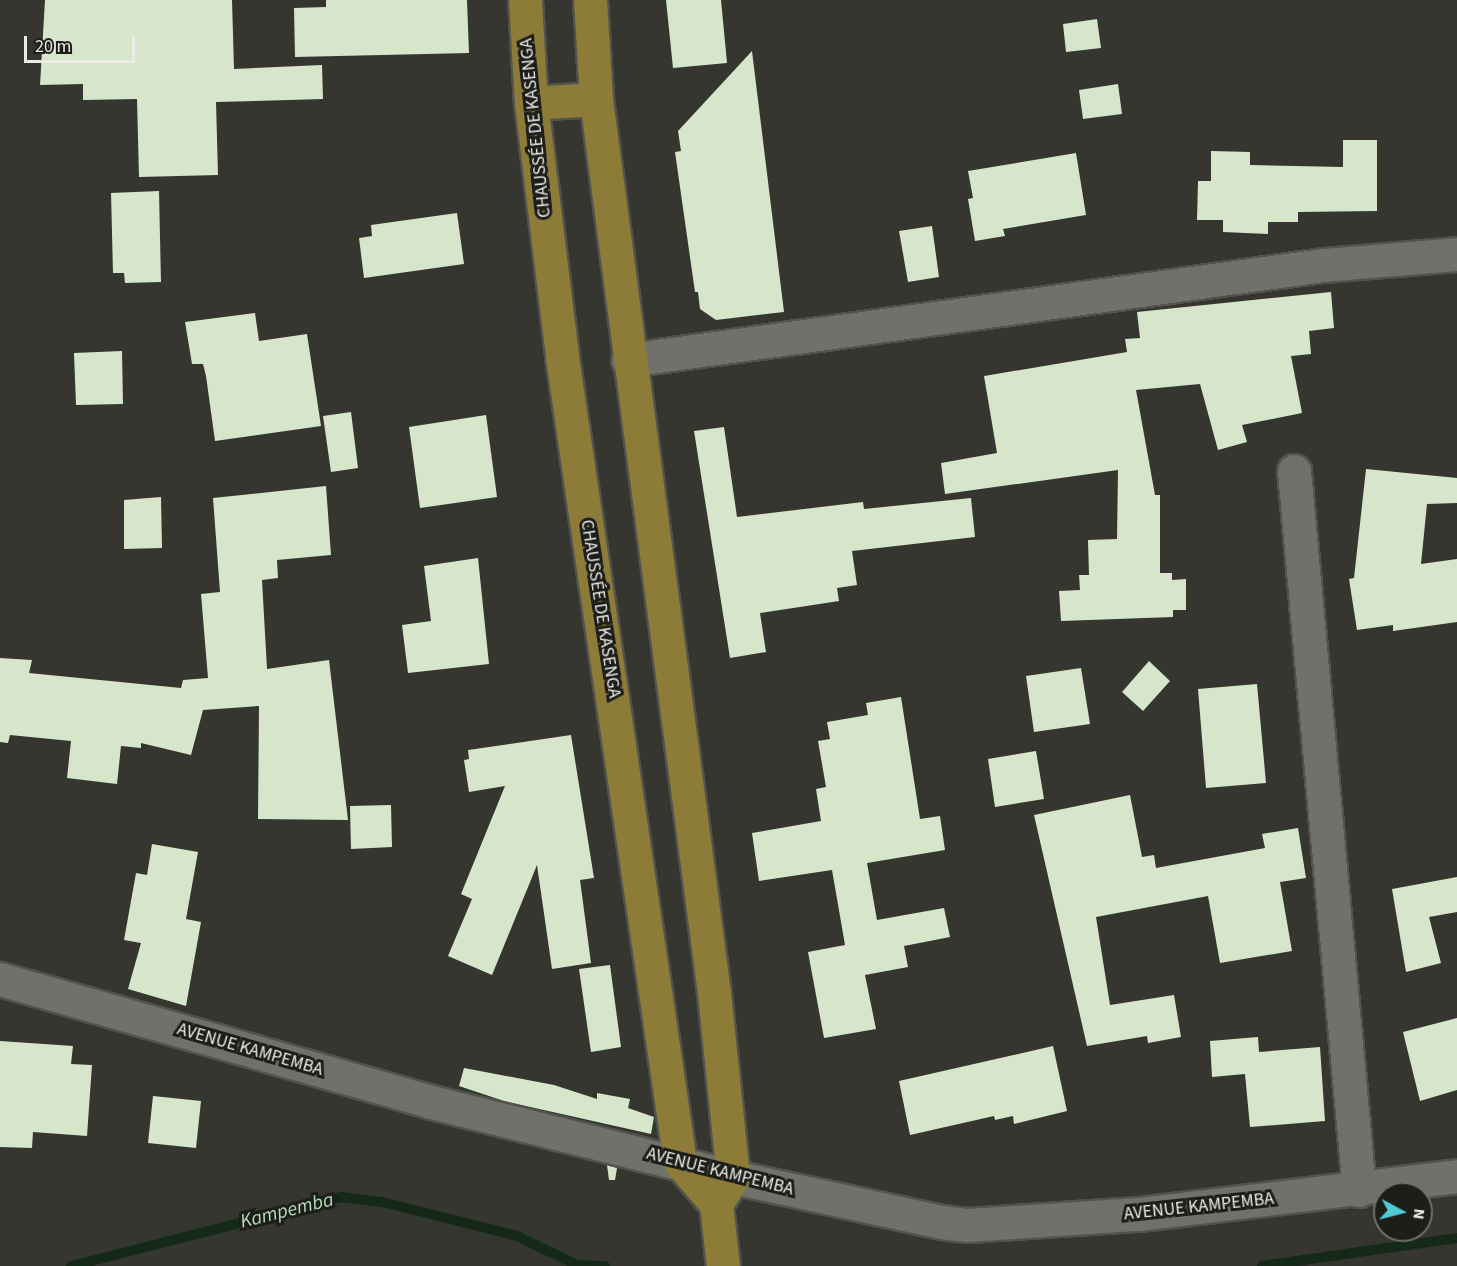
<!DOCTYPE html>
<meta charset="utf-8">
<style>
body{margin:0}
#map{position:relative;width:1457px;height:1266px;overflow:hidden;background:#35362f;font-family:"Source Sans 3",sans-serif}
div>[style]{position:absolute}
.stream>*{height:10px;margin:-5px;padding:0 5px;transform-origin:5px;border-radius:5px;background:#142918}
.building>*{inset:0;background:#d7e6cb}
.roads{filter:drop-shadow(2px 0 #53534d) drop-shadow(-2px 0 #53534d) drop-shadow(0 2px #53534d) drop-shadow(0 -2px #53534d)}
.minor>*{height:33px;margin:-16.5px;padding:0 16.5px;transform-origin:16.5px;border-radius:16.5px;background:#70716a}
.major>*{height:33px;margin:-16.5px;padding:0 16.5px;transform-origin:16.5px;border-radius:16.5px;background:#8c7c38}
span{translate:-50% -50%;white-space:nowrap;text-align:center;line-height:1.15;-webkit-text-stroke:6px #1d1d1a;paint-order:stroke}
.street-label{font-size:18px;color:#ebebe7}
.water-label{font-size:20px;color:#b1deb8;font-style:italic}
.north{position:absolute;left:1373px;top:1182px;width:60px;height:60px;box-sizing:border-box;background:#1d1d1a;border:2px solid #6f6f6c;border-radius:50%;rotate:97deg;font-size:16px;font-weight:700;line-height:24px;text-align:center;color:#ebebe7}
.north::after{content:'';display:block;margin:auto;width:21px;height:27px;background:#52cbd8;clip-path:polygon(50% 0,100% 100%,50% 72%,0 100%)}
.scale{position:absolute;left:24px;top:36px;width:111px;height:27px;box-sizing:border-box;border:3px solid #ebebe7;border-top:0;padding-left:8px;font-size:18px;line-height:21px;white-space:nowrap;color:#ebebe7;-webkit-text-stroke:4px #1d1d1a;paint-order:stroke}
</style>
<div id="map">
<div class="stream">
<i style="left:71px;top:1266px;width:279px;rotate:-14.3deg"></i>
<i style="left:341px;top:1197px;width:41px;rotate:7deg"></i>
<i style="left:382px;top:1202px;width:139px;rotate:14.1deg"></i>
<i style="left:517px;top:1236px;width:67px;rotate:25.8deg"></i>
<i style="left:577px;top:1265px;width:28px;rotate:2deg"></i>
<i style="left:1262px;top:1266px;width:197px;rotate:-8.2deg"></i>
</div>
<div class="building">
<i style="clip-path:polygon(45px 0,232px 0,234px 69px,322px 65px,323px 99px,216px 102px,218px 175px,139px 177px,137px 99px,83px 100px,83px 84px,40px 85px)"></i>
<i style="clip-path:polygon(326px 0,467px 0,469px 53px,295px 57px,294px 8px,326px 7px)"></i>
<i style="clip-path:polygon(666px 0,721px 0,727px 63px,673px 68px)"></i>
<i style="clip-path:polygon(1097px 19px,1101px 48px,1066px 52px,1063px 24px)"></i>
<i style="clip-path:polygon(752px 51px,784px 312px,716px 320px,700px 309px,698px 292px,695px 292px,675px 152px,681px 151px,678px 131px)"></i>
<i style="clip-path:polygon(1118px 84px,1122px 114px,1083px 119px,1079px 90px)"></i>
<i style="clip-path:polygon(1343px 140px,1377px 140px,1377px 211px,1298px 212px,1298px 222px,1268px 222px,1268px 234px,1223px 232px,1223px 220px,1197px 220px,1198px 181px,1211px 181px,1211px 151px,1250px 152px,1250px 165px,1343px 167px)"></i>
<i style="clip-path:polygon(1076px 153px,1086px 215px,1003px 229px,1005px 236px,975px 241px,968px 199px,973px 198px,968px 171px)"></i>
<i style="clip-path:polygon(159px 191px,161px 282px,125px 283px,124px 273px,113px 273px,111px 193px)"></i>
<i style="clip-path:polygon(457px 213px,464px 264px,364px 278px,359px 238px,372px 236px,371px 225px)"></i>
<i style="clip-path:polygon(932px 226px,939px 277px,908px 282px,899px 231px)"></i>
<i style="clip-path:polygon(1331px 292px,1334px 328px,1309px 331px,1311px 354px,1291px 356px,1302px 413px,1242px 425px,1247px 442px,1218px 450px,1200px 384px,1136px 390px,1155px 495px,1160px 495px,1160px 573px,1172px 573px,1172px 580px,1186px 579px,1186px 610px,1173px 610px,1173px 617px,1061px 621px,1059px 591px,1080px 590px,1079px 575px,1089px 575px,1088px 540px,1117px 539px,1118px 470px,945px 494px,941px 463px,997px 453px,984px 376px,1127px 352px,1125px 339px,1140px 338px,1137px 312px)"></i>
<i style="clip-path:polygon(255px 313px,259px 341px,307px 334px,321px 426px,215px 441px,206px 376px,203px 364px,192px 364px,185px 322px)"></i>
<i style="clip-path:polygon(122px 351px,123px 404px,76px 405px,74px 353px)"></i>
<i style="clip-path:polygon(351px 412px,358px 468px,331px 472px,323px 416px)"></i>
<i style="clip-path:polygon(486px 415px,497px 497px,420px 508px,409px 427px)"></i>
<i style="clip-path:polygon(724px 427px,737px 517px,863px 502px,864px 509px,971px 498px,975px 537px,852px 551px,857px 585px,837px 588px,839px 601px,760px 613px,766px 652px,730px 658px,694px 431px)"></i>
<i style="clip-path:polygon(1366px 469px,1457px 478px,1457px 503px,1427px 504px,1421px 564px,1457px 559px,1457px 622px,1393px 631px,1393px 625px,1357px 630px,1349px 579px,1354px 578px)"></i>
<i style="clip-path:polygon(326px 486px,331px 555px,277px 560px,278px 578px,262px 580px,267px 669px,329px 660px,348px 820px,258px 819px,259px 706px,203px 710px,191px 755px,141px 743px,141px 748px,121px 746px,117px 784px,67px 778px,71px 741px,10px 735px,8px 743px,0 742px,0 658px,32px 660px,29px 673px,181px 688px,183px 680px,208px 678px,201px 594px,220px 592px,213px 498px)"></i>
<i style="clip-path:polygon(161px 497px,162px 548px,124px 549px,124px 500px)"></i>
<i style="clip-path:polygon(478px 558px,489px 664px,408px 673px,402px 625px,431px 621px,424px 566px)"></i>
<i style="clip-path:polygon(1149px 661px,1170px 681px,1143px 711px,1122px 692px)"></i>
<i style="clip-path:polygon(1081px 668px,1090px 724px,1034px 732px,1026px 676px)"></i>
<i style="clip-path:polygon(1257px 684px,1266px 783px,1206px 788px,1198px 689px)"></i>
<i style="clip-path:polygon(901px 697px,920px 819px,940px 816px,945px 850px,867px 863px,877px 920px,944px 908px,950px 937px,904px 946px,908px 967px,865px 975px,876px 1029px,824px 1038px,808px 952px,845px 945px,832px 870px,759px 881px,752px 833px,821px 821px,816px 789px,826px 787px,818px 741px,830px 739px,827px 722px,868px 715px,866px 703px)"></i>
<i style="clip-path:polygon(571px 735px,594px 878px,580px 880px,591px 963px,552px 969px,537px 865px,492px 975px,448px 956px,472px 899px,461px 894px,505px 786px,469px 792px,464px 760px,469px 759px,468px 750px)"></i>
<i style="clip-path:polygon(1036px 751px,1044px 799px,995px 807px,988px 759px)"></i>
<i style="clip-path:polygon(1130px 795px,1142px 857px,1154px 855px,1156px 868px,1265px 848px,1262px 834px,1298px 828px,1306px 878px,1280px 882px,1292px 951px,1220px 963px,1208px 896px,1096px 917px,1110px 1005px,1174px 995px,1181px 1037px,1148px 1043px,1147px 1036px,1087px 1046px,1034px 815px)"></i>
<i style="clip-path:polygon(391px 805px,392px 847px,351px 849px,350px 806px)"></i>
<i style="clip-path:polygon(152px 844px,198px 852px,186px 919px,201px 922px,186px 1006px,128px 989px,141px 943px,124px 940px,136px 873px,147px 875px)"></i>
<i style="clip-path:polygon(1457px 877px,1457px 912px,1429px 917px,1441px 963px,1406px 972px,1392px 889px)"></i>
<i style="clip-path:polygon(610px 965px,621px 1047px,591px 1052px,579px 969px)"></i>
<i style="clip-path:polygon(1457px 1018px,1457px 1090px,1420px 1101px,1403px 1032px)"></i>
<i style="clip-path:polygon(1258px 1037px,1259px 1052px,1320px 1047px,1325px 1121px,1250px 1127px,1245px 1074px,1212px 1077px,1210px 1041px)"></i>
<i style="clip-path:polygon(0 1041px,73px 1046px,71px 1064px,92px 1065px,87px 1136px,33px 1132px,32px 1148px,0 1147px)"></i>
<i style="clip-path:polygon(1053px 1046px,1067px 1111px,1014px 1124px,1013px 1116px,995px 1120px,994px 1116px,910px 1135px,899px 1081px)"></i>
<i style="clip-path:polygon(464px 1068px,554px 1085px,597px 1099px,597px 1093px,630px 1099px,628px 1108px,654px 1117px,651px 1134px,504px 1101px,459px 1086px)"></i>
<i style="clip-path:polygon(153px 1096px,201px 1101px,196px 1148px,148px 1143px)"></i>
<i style="clip-path:polygon(607px 1165px,617px 1168px,615px 1180px,609px 1180px)"></i>
</div>
<div class="roads">
<div class="minor">
<i style="left:628px;top:360px;width:701px;rotate:-7.78deg"></i>
<i style="left:1323px;top:265px;width:134px;rotate:-4.7deg"></i>
<i style="left:1294px;top:471px;width:722px;rotate:84.83deg"></i>
<i style="left:0;top:979px;width:448px;rotate:15.9deg"></i>
<i style="left:431px;top:1102px;width:311px;rotate:13.9deg"></i>
<i style="left:733px;top:1177px;width:214px;rotate:12.2deg"></i>
<i style="left:942px;top:1222px;width:25px;rotate:7deg"></i>
<i style="left:967px;top:1225px;width:172px;rotate:-3.7deg"></i>
<i style="left:1139px;top:1214px;width:320px;rotate:-6.8deg"></i>
</div>
<div class="major">
<i style="left:525px;top:0;width:103px;rotate:86.7deg"></i>
<i style="left:531px;top:103px;width:256px;rotate:83deg"></i>
<i style="left:562px;top:357px;width:814px;rotate:81.66deg"></i>
<i style="left:680px;top:1162px;width:55px;rotate:49.4deg"></i>
<i style="left:716px;top:1204px;width:62px;rotate:83.6deg"></i>
<i style="left:590px;top:0;width:99px;rotate:86.5deg"></i>
<i style="left:596px;top:99px;width:902px;rotate:82.48deg"></i>
<i style="left:714px;top:993px;width:185px;rotate:84.1deg"></i>
<i style="left:733px;top:1177px;width:32px;rotate:122deg"></i>
<i style="left:531px;top:103px;width:65px;rotate:-3.5deg"></i>
</div>
</div>
<div class="street-label">
<span style="left:536px;top:128px;rotate:-96deg">CHAUSSÉE DE KASENGA</span>
<span style="left:600px;top:609px;rotate:81deg">CHAUSSÉE DE KASENGA</span>
<span style="left:250px;top:1050px;rotate:16deg">AVENUE KAMPEMBA</span>
<span style="left:720px;top:1172px;rotate:14deg">AVENUE KAMPEMBA</span>
<span style="left:1199px;top:1207px;rotate:-6deg">AVENUE KAMPEMBA</span>
</div>
<div class="water-label">
<span style="left:287px;top:1211px;rotate:-14deg">Kampemba</span>
</div>
<div class="north">N</div>
<div class="scale">20 m</div>
</div>
